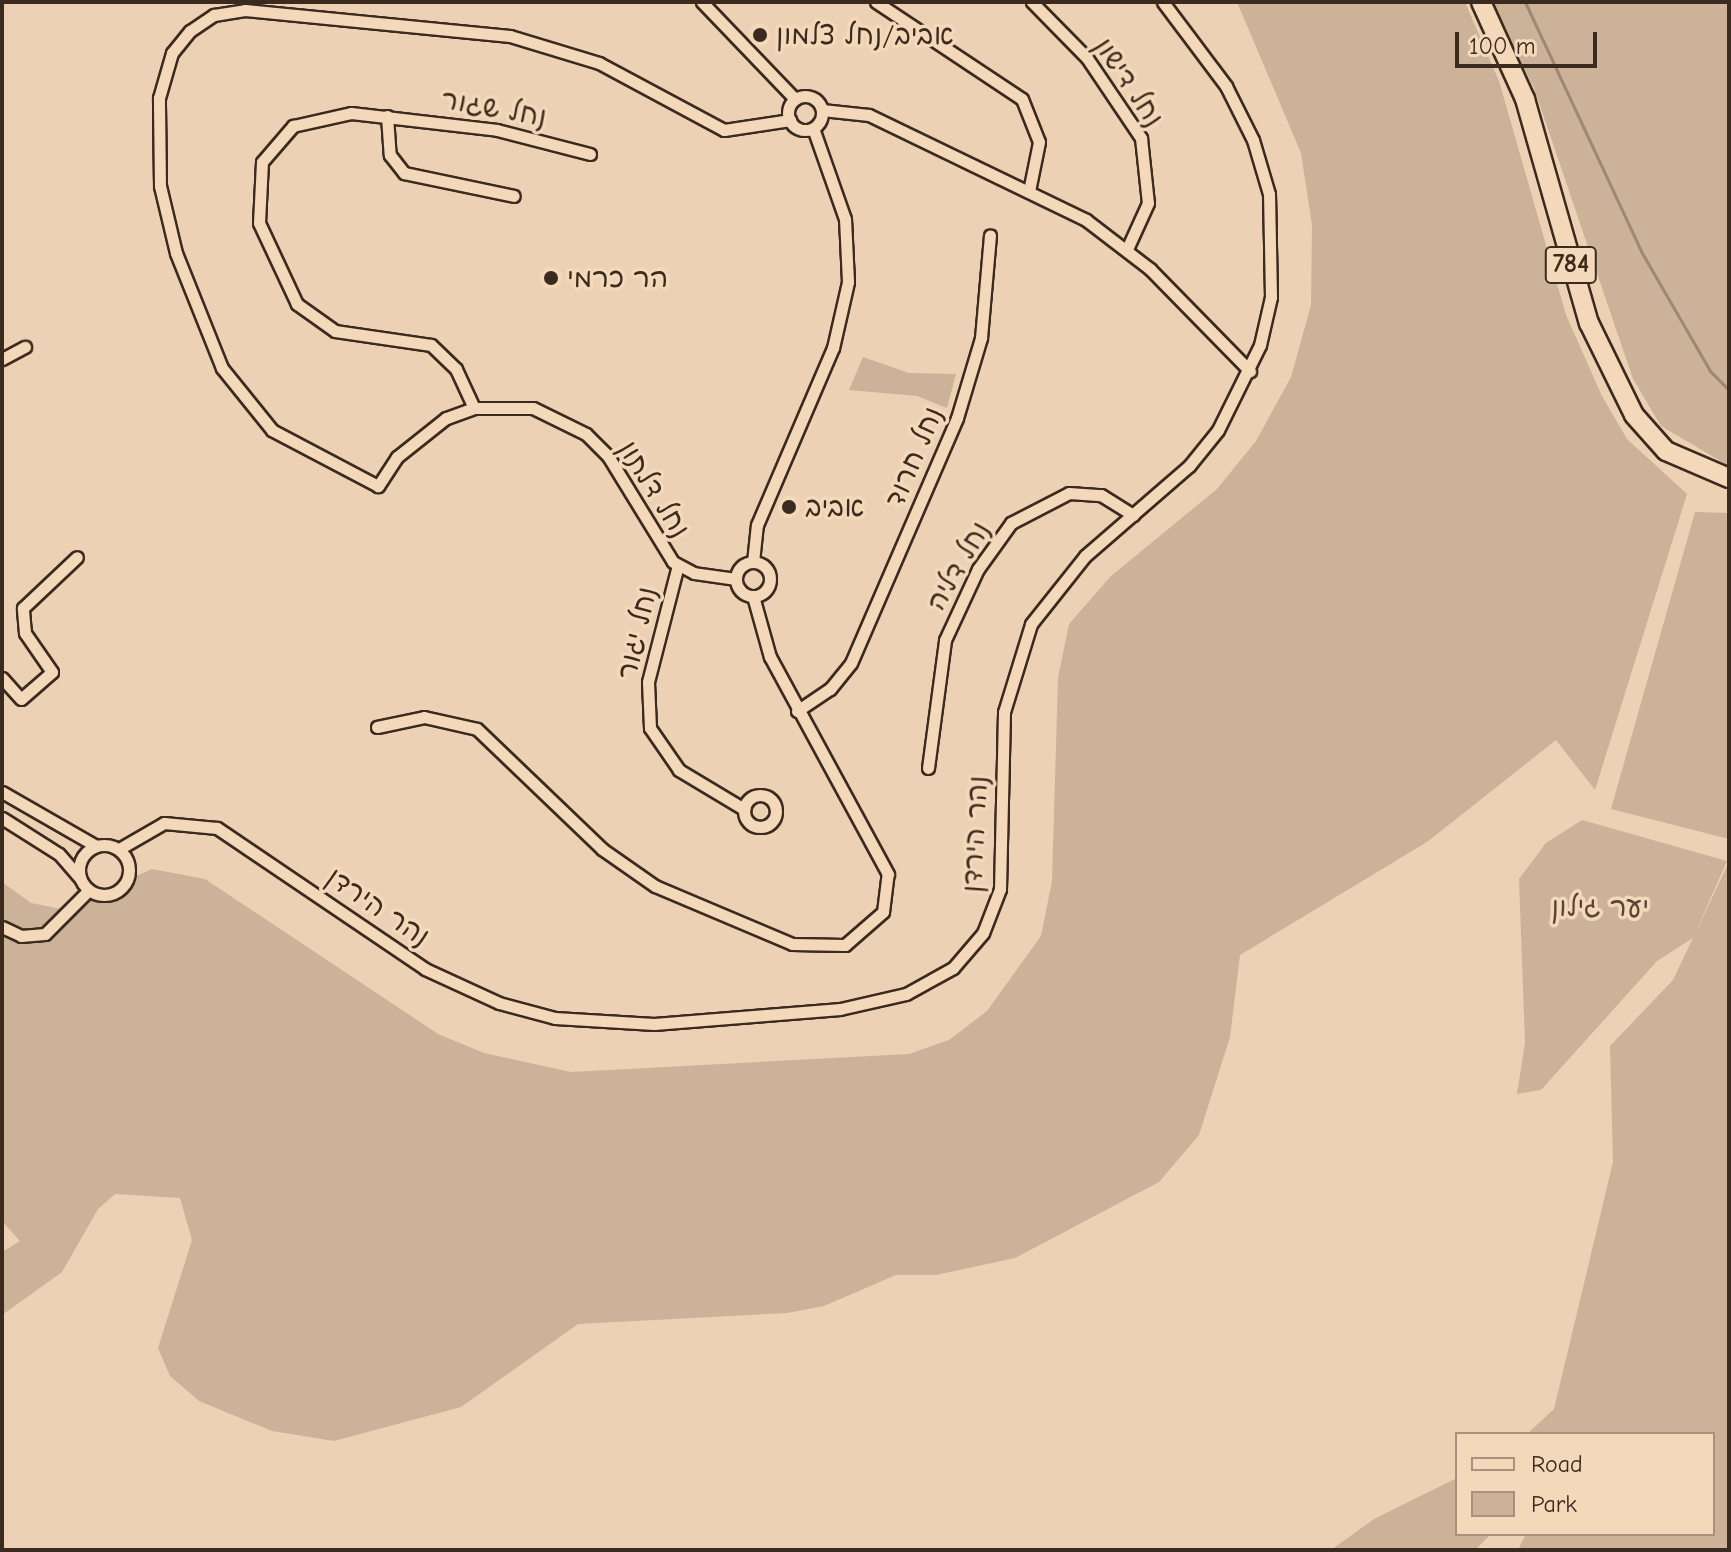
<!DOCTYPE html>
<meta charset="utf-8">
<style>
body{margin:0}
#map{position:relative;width:1731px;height:1552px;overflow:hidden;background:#ecd1b4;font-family:"Comic Neue","Playpen Sans Hebrew",sans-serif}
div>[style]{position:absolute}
.green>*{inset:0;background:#cbb298}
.stream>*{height:3px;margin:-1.5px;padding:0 1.5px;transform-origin:1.5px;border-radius:1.5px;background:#9f8873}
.roads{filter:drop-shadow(2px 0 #3b2a1e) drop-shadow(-2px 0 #3b2a1e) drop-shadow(0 2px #3b2a1e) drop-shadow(0 -2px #3b2a1e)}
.street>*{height:11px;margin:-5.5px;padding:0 5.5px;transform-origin:5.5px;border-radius:5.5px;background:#f3d8ba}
.street>.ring{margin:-5.5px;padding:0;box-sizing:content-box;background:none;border:11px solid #f3d8ba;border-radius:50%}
.primary>*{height:18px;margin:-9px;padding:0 9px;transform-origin:9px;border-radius:9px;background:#f3d8ba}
.dots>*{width:22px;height:22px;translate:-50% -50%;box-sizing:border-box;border:4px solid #f3d8ba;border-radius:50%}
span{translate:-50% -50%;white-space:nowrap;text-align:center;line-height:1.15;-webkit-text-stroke:7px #f3d8ba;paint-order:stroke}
.shield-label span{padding:2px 6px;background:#f3d8ba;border:2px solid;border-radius:6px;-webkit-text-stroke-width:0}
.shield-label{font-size:26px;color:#3b2a1e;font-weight:700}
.poi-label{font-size:28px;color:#3b2a1e}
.left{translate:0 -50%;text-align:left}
.street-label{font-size:28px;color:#3b2a1e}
.park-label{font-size:28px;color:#584536}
.frame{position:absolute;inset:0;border:4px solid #3b2a1e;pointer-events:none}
.legend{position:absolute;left:1455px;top:1432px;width:260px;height:104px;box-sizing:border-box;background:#f3d8ba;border:2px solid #a9927c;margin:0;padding:10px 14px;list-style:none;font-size:24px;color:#3b2a1e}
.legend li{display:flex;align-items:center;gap:16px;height:40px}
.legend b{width:40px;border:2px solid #a9927c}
.scale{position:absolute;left:1455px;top:32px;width:142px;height:36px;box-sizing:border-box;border:4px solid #3b2a1e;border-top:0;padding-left:10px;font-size:24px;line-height:28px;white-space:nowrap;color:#3b2a1e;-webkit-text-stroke:6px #f3d8ba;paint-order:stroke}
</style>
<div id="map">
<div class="green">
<i style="clip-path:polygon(1237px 2px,1465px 2px,1499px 81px,1566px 315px,1602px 396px,1627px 439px,1687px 494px,1595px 790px,1556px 740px,1427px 842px,1240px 955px,1230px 1037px,1199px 1135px,1159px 1182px,1015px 1258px,936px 1275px,896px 1275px,824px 1306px,787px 1313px,578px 1324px,461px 1407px,334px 1441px,272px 1431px,199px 1401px,170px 1376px,158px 1348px,192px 1240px,180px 1198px,115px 1194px,98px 1209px,62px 1272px,2px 1315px,2px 1252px,20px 1241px,2px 1221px,2px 882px,31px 903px,61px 909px,152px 869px,205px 879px,438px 1034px,484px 1053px,571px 1072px,909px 1054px,949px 1040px,987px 1011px,1041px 936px,1052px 881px,1058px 678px,1069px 624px,1111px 576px,1217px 489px,1256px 441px,1291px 377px,1311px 305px,1312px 225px,1301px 153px)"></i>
<i style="clip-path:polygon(1491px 2px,1729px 2px,1729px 466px,1661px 426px,1633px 379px,1534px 88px)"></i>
<i style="clip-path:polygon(863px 357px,909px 373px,956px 374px,947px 408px,917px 396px,849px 390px)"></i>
<i style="clip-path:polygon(1695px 512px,1729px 513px,1729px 839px,1611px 809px)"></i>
<i style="clip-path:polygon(1582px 820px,1727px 861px,1693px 938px,1657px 961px,1541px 1090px,1517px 1094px,1525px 1043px,1519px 879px,1546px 843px)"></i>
<i style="clip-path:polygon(1729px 862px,1729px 1550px,1518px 1550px,1526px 1534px,1713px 1534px,1713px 1434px,1527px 1434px,1554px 1409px,1613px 1162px,1610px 1046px,1673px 980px)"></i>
<i style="clip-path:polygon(1457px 1478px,1457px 1534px,1491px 1534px,1475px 1550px,1331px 1550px,1374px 1519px)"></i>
</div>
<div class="stream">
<i style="left:1525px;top:2px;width:277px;rotate:65deg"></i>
<i style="left:1642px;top:253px;width:136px;rotate:60deg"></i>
<i style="left:1710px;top:371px;width:27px;rotate:45deg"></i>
</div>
<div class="roads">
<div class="street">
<i style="left:702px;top:2px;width:134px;rotate:46.2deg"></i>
<i style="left:876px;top:2px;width:175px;rotate:33.6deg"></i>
<i style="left:1022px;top:99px;width:46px;rotate:68.4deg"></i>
<i style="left:1039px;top:142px;width:50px;rotate:101.5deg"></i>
<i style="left:1032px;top:2px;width:78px;rotate:45.5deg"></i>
<i style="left:1087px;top:58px;width:97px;rotate:56deg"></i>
<i style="left:1141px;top:138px;width:65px;rotate:83.9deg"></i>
<i style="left:1148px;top:203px;width:51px;rotate:114.5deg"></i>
<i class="ring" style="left:788px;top:96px;width:23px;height:23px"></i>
<i style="left:822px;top:110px;width:47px;rotate:6.1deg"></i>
<i style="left:869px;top:115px;width:241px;rotate:25.8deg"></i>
<i style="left:1086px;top:220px;width:81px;rotate:37.4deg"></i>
<i style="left:1150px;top:269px;width:143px;rotate:45.6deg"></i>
<i style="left:387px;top:116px;width:39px;rotate:86deg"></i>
<i style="left:390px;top:155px;width:23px;rotate:52deg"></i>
<i style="left:404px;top:173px;width:112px;rotate:11.8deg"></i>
<i style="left:2px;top:359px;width:26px;rotate:-28deg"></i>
<i style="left:474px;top:408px;width:43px;rotate:-114.8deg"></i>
<i style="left:456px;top:369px;width:35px;rotate:-136deg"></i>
<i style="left:431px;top:345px;width:97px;rotate:-171.7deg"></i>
<i style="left:335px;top:331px;width:47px;rotate:-144.6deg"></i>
<i style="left:297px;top:304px;width:89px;rotate:-115.1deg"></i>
<i style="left:259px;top:223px;width:61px;rotate:-87.2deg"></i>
<i style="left:262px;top:162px;width:48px;rotate:-49.3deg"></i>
<i style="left:293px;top:126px;width:59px;rotate:-12.6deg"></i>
<i style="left:351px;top:113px;width:147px;rotate:6.6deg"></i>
<i style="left:497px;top:130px;width:96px;rotate:14.5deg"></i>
<i class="ring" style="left:736px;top:562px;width:23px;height:23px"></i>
<i style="left:753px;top:562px;width:37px;rotate:-84deg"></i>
<i style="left:757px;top:525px;width:193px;rotate:-66.8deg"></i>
<i style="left:833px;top:348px;width:68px;rotate:-77.2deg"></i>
<i style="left:848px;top:282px;width:63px;rotate:-92.7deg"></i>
<i style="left:845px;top:219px;width:96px;rotate:-109.4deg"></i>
<i style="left:678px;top:565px;width:121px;rotate:104.4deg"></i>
<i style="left:648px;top:682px;width:46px;rotate:87.5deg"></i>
<i style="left:650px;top:728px;width:51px;rotate:55.4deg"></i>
<i style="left:679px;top:770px;width:76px;rotate:31deg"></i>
<i style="left:736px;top:579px;width:42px;rotate:-171.9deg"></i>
<i style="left:694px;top:573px;width:24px;rotate:-152deg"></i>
<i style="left:673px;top:562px;width:124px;rotate:-121.5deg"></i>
<i style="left:608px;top:456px;width:31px;rotate:-135deg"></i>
<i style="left:586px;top:434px;width:59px;rotate:-153.9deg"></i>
<i style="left:533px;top:408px;width:59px;rotate:180deg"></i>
<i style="left:474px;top:408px;width:30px;rotate:160deg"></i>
<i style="left:446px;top:418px;width:63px;rotate:141.5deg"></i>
<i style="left:397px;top:457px;width:35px;rotate:123deg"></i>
<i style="left:378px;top:486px;width:120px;rotate:-152.2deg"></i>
<i style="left:272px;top:430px;width:80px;rotate:-128.9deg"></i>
<i style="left:222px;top:368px;width:124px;rotate:-111.8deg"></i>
<i style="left:176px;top:253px;width:69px;rotate:-103.4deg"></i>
<i style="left:160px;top:186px;width:88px;rotate:-90.7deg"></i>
<i style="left:159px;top:98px;width:47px;rotate:-73.9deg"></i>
<i style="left:172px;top:53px;width:28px;rotate:-51deg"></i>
<i style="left:190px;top:31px;width:29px;rotate:-34deg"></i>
<i style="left:214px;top:15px;width:31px;rotate:-9deg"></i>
<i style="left:245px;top:10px;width:266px;rotate:5.6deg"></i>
<i style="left:510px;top:36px;width:93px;rotate:16.9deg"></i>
<i style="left:599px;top:63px;width:142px;rotate:28.2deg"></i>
<i style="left:724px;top:130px;width:67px;rotate:-8.6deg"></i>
<i style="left:2px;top:678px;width:28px;rotate:48deg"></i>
<i style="left:21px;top:699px;width:41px;rotate:-41.1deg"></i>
<i style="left:52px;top:672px;width:47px;rotate:-124.7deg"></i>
<i style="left:25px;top:633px;width:25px;rotate:-95deg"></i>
<i style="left:23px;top:608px;width:74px;rotate:-43.4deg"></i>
<i style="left:797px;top:711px;width:40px;rotate:-34deg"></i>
<i style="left:830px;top:689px;width:33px;rotate:-51deg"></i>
<i style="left:851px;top:663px;width:267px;rotate:-66.6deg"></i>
<i style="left:957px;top:418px;width:84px;rotate:-73.3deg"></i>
<i style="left:981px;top:338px;width:103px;rotate:-85deg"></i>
<i style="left:377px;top:727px;width:48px;rotate:-12deg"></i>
<i style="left:424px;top:717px;width:54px;rotate:12.8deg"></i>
<i style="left:477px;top:729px;width:173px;rotate:43.8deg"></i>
<i style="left:602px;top:849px;width:65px;rotate:34.9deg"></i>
<i style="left:655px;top:886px;width:149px;rotate:22.9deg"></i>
<i style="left:792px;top:944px;width:53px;rotate:1.1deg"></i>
<i style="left:845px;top:945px;width:50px;rotate:-41deg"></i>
<i style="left:883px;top:912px;width:38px;rotate:-83deg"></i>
<i style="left:888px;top:874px;width:247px;rotate:-118.5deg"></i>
<i style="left:770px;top:657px;width:63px;rotate:-105.6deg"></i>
<i style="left:928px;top:768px;width:129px;rotate:-82.4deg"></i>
<i style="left:945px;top:640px;width:78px;rotate:-65.1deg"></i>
<i style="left:978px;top:569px;width:57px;rotate:-54.3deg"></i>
<i style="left:1011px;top:523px;width:65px;rotate:-27.3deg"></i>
<i style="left:1069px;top:493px;width:32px;rotate:4deg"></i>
<i style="left:1101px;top:495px;width:38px;rotate:32deg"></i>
<i style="left:2px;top:792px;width:108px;rotate:29.9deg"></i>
<i class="ring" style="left:744px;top:795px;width:21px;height:21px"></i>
<i style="left:2px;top:818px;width:67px;rotate:32.3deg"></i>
<i style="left:59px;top:854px;width:32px;rotate:49deg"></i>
<i class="ring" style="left:79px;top:845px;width:39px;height:39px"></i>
<i style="left:119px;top:849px;width:52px;rotate:-30deg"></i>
<i style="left:164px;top:823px;width:53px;rotate:5.4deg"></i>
<i style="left:217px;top:828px;width:251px;rotate:34.1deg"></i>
<i style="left:425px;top:969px;width:81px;rotate:24.7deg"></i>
<i style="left:499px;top:1003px;width:58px;rotate:15deg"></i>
<i style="left:555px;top:1018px;width:99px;rotate:3.5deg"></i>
<i style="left:654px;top:1024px;width:187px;rotate:-4.6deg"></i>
<i style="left:840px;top:1009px;width:68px;rotate:-12.8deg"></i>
<i style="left:906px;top:994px;width:54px;rotate:-29deg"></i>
<i style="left:953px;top:968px;width:46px;rotate:-49.4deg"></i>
<i style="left:983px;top:933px;width:47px;rotate:-68.9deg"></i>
<i style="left:1000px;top:889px;width:177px;rotate:-88.7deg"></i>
<i style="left:1004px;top:712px;width:92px;rotate:-72.9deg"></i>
<i style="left:1031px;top:624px;width:87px;rotate:-51.5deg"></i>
<i style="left:1085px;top:556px;width:138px;rotate:-40.9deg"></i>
<i style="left:1189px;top:466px;width:46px;rotate:-51.1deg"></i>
<i style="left:1218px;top:430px;width:95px;rotate:-63.7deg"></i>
<i style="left:1260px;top:345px;width:49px;rotate:-77.1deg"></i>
<i style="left:1271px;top:297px;width:103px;rotate:-91.1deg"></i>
<i style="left:1269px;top:194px;width:56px;rotate:-106.5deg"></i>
<i style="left:1253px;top:140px;width:60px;rotate:-116.6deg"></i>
<i style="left:1226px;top:86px;width:105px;rotate:-126.9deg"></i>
<i style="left:2px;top:927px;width:21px;rotate:25deg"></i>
<i style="left:21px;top:936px;width:24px;rotate:-5deg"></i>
<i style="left:45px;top:934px;width:62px;rotate:-45deg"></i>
</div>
<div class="primary">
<i style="left:1481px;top:2px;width:107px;rotate:65.6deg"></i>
<i style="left:1525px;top:99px;width:233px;rotate:74.1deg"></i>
<i style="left:1589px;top:323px;width:102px;rotate:63.9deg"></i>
<i style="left:1634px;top:415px;width:48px;rotate:48.4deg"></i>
<i style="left:1666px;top:451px;width:69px;rotate:23.2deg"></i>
</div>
</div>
<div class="dots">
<i style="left:760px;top:35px;background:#3b2a1e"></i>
<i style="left:551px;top:278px;background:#3b2a1e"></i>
<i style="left:789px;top:507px;background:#3b2a1e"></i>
</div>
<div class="shield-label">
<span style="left:1571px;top:265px">784</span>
</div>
<div class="poi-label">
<span class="left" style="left:776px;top:35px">אביב/נחל צלמון</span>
<span class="left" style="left:567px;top:278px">הר כרמי</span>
<span class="left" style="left:805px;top:507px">אביב</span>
</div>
<div class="street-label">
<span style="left:1129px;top:82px;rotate:56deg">נחל דישון</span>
<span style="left:494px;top:108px;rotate:10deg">נחל שגור</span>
<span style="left:914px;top:457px;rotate:-67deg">נחל חרוד</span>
<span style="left:654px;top:489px;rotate:58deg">נחל דלתון</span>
<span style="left:958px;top:566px;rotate:-60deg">נחל דליה</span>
<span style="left:637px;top:633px;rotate:-77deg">נחל יגור</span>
<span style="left:975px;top:834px;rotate:-87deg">נהר הירדן</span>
<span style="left:378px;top:907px;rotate:34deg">נהר הירדן</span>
</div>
<div class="park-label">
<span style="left:1600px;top:907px">יער גילון</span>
</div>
<div class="frame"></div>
<ul class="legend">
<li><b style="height:10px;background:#f3d8ba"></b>Road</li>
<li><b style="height:22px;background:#cbb298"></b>Park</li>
</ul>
<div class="scale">100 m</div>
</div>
